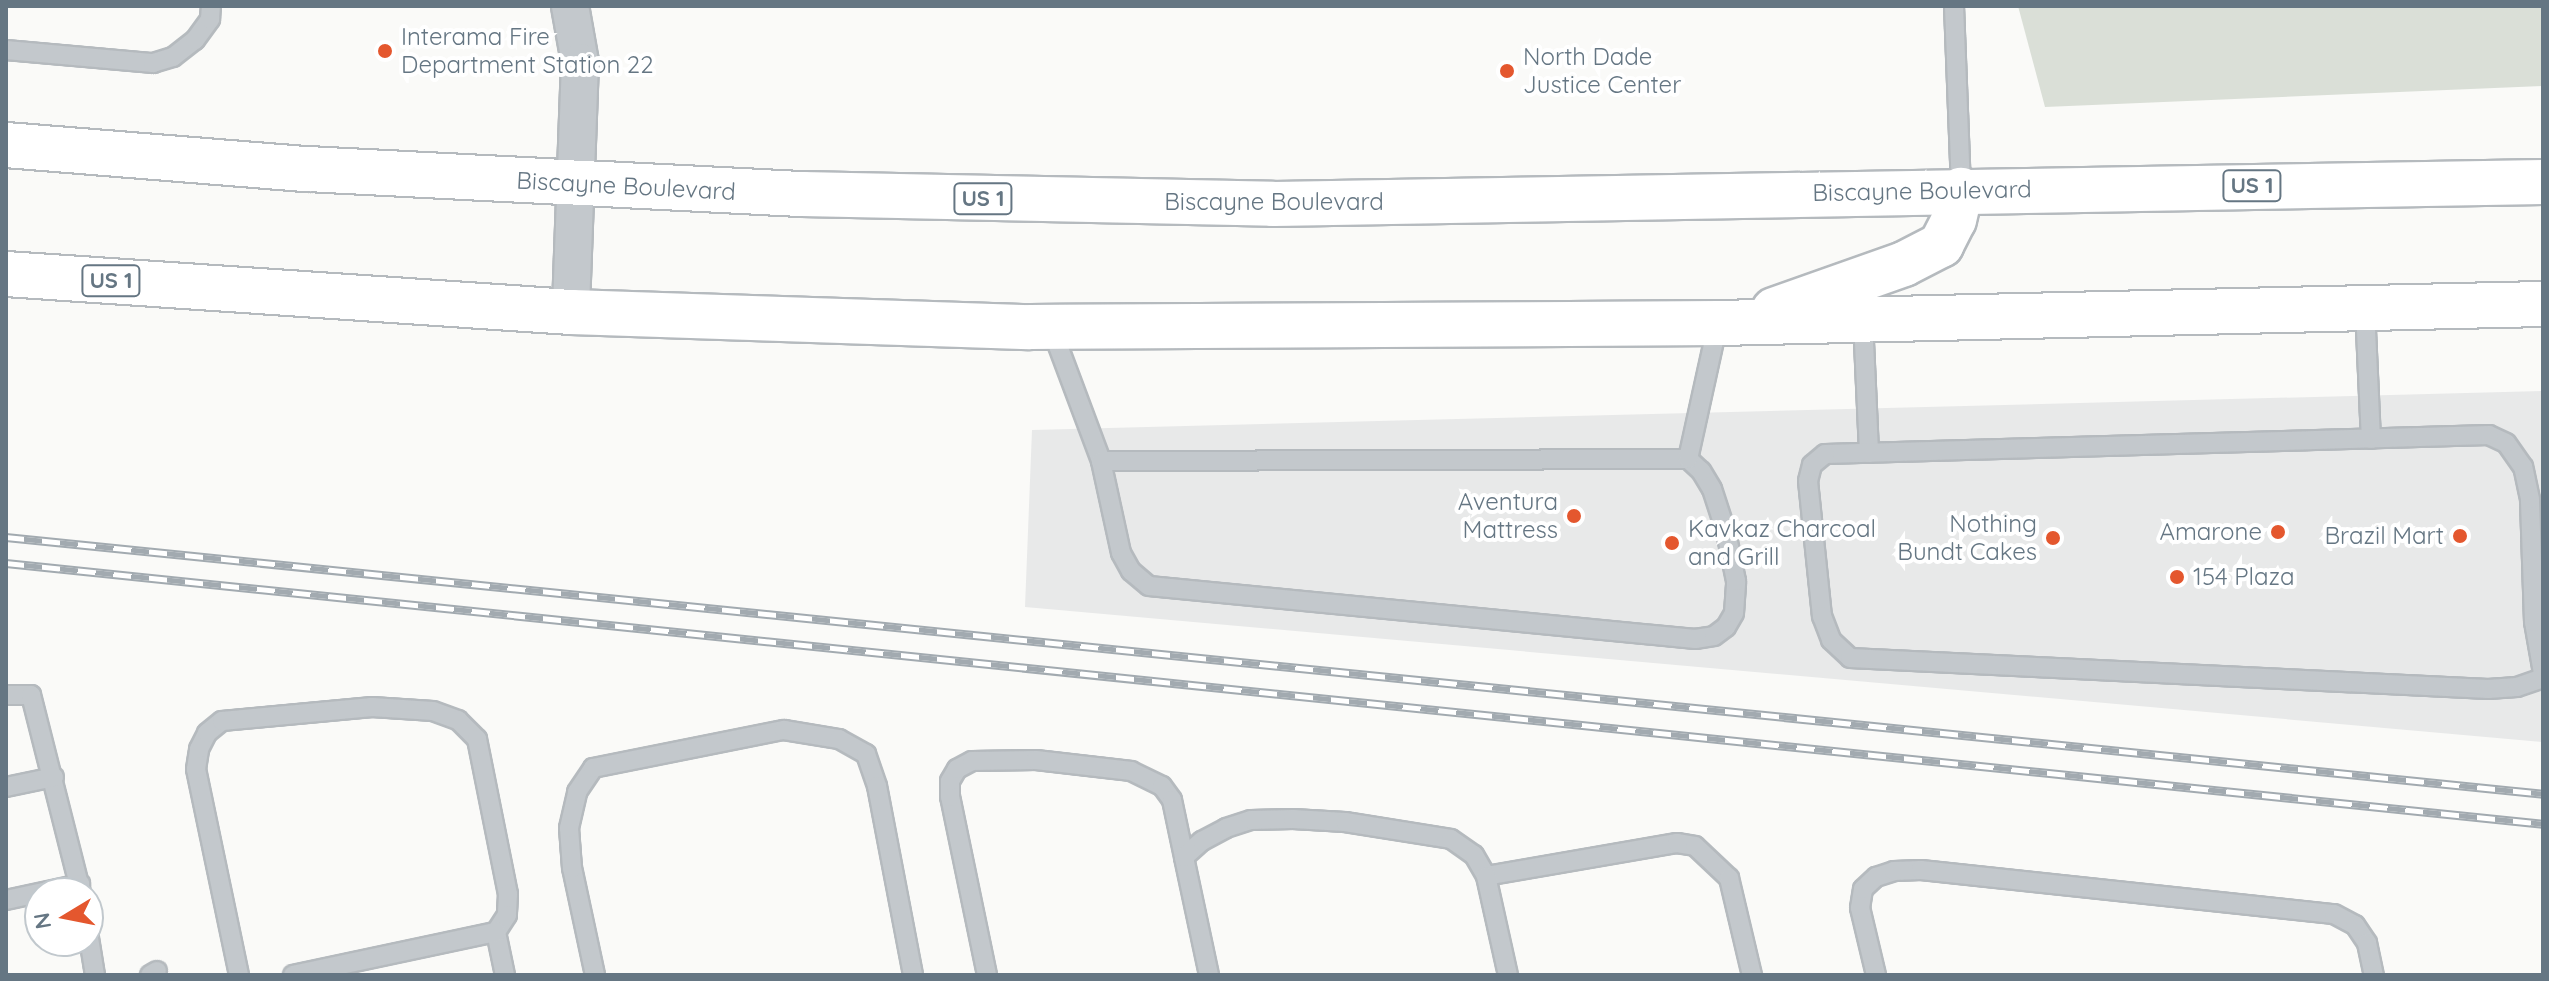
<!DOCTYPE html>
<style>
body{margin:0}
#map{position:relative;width:2549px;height:981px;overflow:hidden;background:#fafaf8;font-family:Quicksand,sans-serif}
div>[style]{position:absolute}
.built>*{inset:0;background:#e8e9e9}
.green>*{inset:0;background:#dadfd7}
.roads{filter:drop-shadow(2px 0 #b5babe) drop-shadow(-2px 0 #b5babe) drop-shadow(0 2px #b5babe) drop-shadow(0 -2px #b5babe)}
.service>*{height:18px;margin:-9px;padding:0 9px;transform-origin:9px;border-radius:9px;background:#c3c8cc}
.minor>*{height:36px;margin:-18px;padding:0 18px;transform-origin:18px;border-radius:18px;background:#c3c8cc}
.primary>*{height:44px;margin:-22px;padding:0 22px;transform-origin:22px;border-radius:22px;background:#fff}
.rail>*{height:9px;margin-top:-4.5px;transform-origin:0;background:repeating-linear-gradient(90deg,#fff 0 18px,#a2aab0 0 36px);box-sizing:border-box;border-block:2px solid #a2aab0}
.dots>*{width:22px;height:22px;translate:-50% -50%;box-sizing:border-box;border:4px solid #fff;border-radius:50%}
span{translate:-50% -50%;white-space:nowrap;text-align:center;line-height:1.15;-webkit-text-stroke:8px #fff;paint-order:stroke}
.shield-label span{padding:2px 6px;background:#fff;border:2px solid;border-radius:6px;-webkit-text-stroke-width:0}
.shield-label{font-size:22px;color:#657683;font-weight:700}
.poi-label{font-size:24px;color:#657683}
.left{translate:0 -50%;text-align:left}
.right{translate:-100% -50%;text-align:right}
.street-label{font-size:24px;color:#657683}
.frame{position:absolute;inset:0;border:8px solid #657683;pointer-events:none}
.north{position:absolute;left:24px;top:877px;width:80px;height:80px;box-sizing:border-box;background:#fff;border:2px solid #c1c8cd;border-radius:50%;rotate:260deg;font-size:22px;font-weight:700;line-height:32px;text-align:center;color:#657683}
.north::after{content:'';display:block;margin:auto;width:28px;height:36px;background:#e4572e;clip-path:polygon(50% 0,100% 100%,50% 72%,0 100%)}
</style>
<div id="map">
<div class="built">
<i style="clip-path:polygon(2543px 391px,2543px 742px,1025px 607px,1032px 430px)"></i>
</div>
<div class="green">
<i style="clip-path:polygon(2018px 6px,2543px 6px,2543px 86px,2045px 107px)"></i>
</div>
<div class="roads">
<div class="service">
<i style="left:1954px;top:6px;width:184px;rotate:87.8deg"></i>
<i style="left:6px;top:50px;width:148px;rotate:5.1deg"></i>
<i style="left:153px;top:63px;width:21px;rotate:-17deg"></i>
<i style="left:173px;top:57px;width:28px;rotate:-38deg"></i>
<i style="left:195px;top:40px;width:26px;rotate:-54deg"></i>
<i style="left:210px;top:19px;width:13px;rotate:-86deg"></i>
<i style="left:2365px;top:308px;width:131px;rotate:87.4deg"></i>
<i style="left:1863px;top:320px;width:133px;rotate:87.4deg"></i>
<i style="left:1051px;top:327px;width:143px;rotate:69.5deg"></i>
<i style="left:1101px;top:461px;width:94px;rotate:77.7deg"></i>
<i style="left:1121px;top:553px;width:21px;rotate:61deg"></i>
<i style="left:1131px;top:571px;width:23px;rotate:40deg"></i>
<i style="left:1149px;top:586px;width:549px;rotate:5.54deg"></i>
<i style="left:1695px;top:639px;width:19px;rotate:-9deg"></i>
<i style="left:1714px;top:636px;width:15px;rotate:-37deg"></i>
<i style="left:1726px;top:627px;width:16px;rotate:-60deg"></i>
<i style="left:1734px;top:613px;width:32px;rotate:-86deg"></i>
<i style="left:1736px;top:581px;width:50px;rotate:-101.5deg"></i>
<i style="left:1726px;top:532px;width:45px;rotate:-108deg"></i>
<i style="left:1712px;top:489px;width:21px;rotate:-121deg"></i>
<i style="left:1701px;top:471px;width:18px;rotate:-137deg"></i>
<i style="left:1688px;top:459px;width:587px;rotate:179.8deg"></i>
<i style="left:1688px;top:459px;width:139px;rotate:-77.6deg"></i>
<i style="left:2543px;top:673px;width:52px;rotate:-100deg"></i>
<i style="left:2534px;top:622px;width:123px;rotate:-91.9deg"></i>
<i style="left:2530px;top:499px;width:33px;rotate:-102deg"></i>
<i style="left:2523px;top:467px;width:29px;rotate:-125deg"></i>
<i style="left:2506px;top:443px;width:19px;rotate:-155deg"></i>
<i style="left:2489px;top:435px;width:664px;rotate:178.36deg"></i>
<i style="left:1825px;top:454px;width:17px;rotate:140deg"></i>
<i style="left:1812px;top:465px;width:16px;rotate:104deg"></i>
<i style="left:1808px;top:481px;width:136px;rotate:84.1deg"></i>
<i style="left:1822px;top:616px;width:26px;rotate:69deg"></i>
<i style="left:1831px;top:640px;width:26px;rotate:43deg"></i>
<i style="left:1850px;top:658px;width:639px;rotate:2.78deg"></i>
<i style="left:2488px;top:689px;width:29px;rotate:-4deg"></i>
<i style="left:2517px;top:687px;width:28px;rotate:-19deg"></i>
<i style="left:6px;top:695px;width:25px"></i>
<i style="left:31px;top:695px;width:204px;rotate:75.8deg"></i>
<i style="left:6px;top:787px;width:49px;rotate:-11.8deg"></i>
<i style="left:1486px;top:876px;width:194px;rotate:-9.8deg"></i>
<i style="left:1677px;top:843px;width:18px;rotate:9deg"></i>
<i style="left:1695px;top:846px;width:47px;rotate:43.3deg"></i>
<i style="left:1729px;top:878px;width:100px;rotate:76.7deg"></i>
<i style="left:6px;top:900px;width:76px;rotate:-12.2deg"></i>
<i style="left:88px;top:932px;width:44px;rotate:80.8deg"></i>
<i style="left:150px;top:975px;width:8px;rotate:-30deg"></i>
<i style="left:239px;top:975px;width:210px;rotate:-101.8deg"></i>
<i style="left:196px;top:769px;width:20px;rotate:-81deg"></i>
<i style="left:199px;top:749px;width:18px;rotate:-63deg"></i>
<i style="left:207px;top:733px;width:19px;rotate:-39deg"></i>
<i style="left:222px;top:721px;width:151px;rotate:-5.3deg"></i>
<i style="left:372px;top:707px;width:61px;rotate:3.8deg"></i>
<i style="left:433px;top:711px;width:27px;rotate:20deg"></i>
<i style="left:458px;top:720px;width:27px;rotate:45deg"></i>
<i style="left:477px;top:739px;width:158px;rotate:78.7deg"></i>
<i style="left:508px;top:894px;width:21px;rotate:93deg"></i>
<i style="left:507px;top:915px;width:20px;rotate:123deg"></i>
<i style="left:496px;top:932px;width:44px;rotate:78.2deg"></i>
<i style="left:293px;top:975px;width:208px;rotate:-12deg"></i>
<i style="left:595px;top:975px;width:109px;rotate:-102.1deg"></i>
<i style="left:572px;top:868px;width:40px;rotate:-94.3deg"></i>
<i style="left:569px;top:828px;width:37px;rotate:-77deg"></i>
<i style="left:577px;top:792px;width:29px;rotate:-56deg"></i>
<i style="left:593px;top:768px;width:195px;rotate:-11.3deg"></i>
<i style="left:784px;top:730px;width:56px;rotate:9.3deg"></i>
<i style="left:839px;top:739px;width:31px;rotate:29deg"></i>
<i style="left:866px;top:754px;width:34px;rotate:71deg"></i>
<i style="left:877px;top:786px;width:192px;rotate:79.2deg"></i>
<i style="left:987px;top:975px;width:182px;rotate:-101.7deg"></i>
<i style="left:950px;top:797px;width:16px;rotate:-90deg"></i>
<i style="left:950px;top:781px;width:14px;rotate:-60deg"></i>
<i style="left:957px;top:769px;width:17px;rotate:-28deg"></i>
<i style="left:972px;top:761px;width:64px;rotate:-0.9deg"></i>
<i style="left:1036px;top:760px;width:96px;rotate:6.6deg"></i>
<i style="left:1131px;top:771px;width:34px;rotate:26deg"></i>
<i style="left:1162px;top:786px;width:17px;rotate:54deg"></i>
<i style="left:1172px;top:800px;width:58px;rotate:78.1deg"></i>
<i style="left:1209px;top:975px;width:121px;rotate:-102deg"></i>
<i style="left:1184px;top:857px;width:24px;rotate:-42deg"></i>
<i style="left:1202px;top:841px;width:27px;rotate:-28deg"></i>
<i style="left:1226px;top:828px;width:26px;rotate:-18deg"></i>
<i style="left:1251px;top:820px;width:42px;rotate:-1.4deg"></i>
<i style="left:1293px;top:819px;width:52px;rotate:3.3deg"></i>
<i style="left:1345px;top:822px;width:107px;rotate:9.1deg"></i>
<i style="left:1451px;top:839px;width:28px;rotate:35deg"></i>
<i style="left:1474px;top:855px;width:24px;rotate:60deg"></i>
<i style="left:1486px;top:876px;width:101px;rotate:77.5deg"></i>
<i style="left:1876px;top:975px;width:69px;rotate:-103.4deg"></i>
<i style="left:1860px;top:908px;width:19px;rotate:-81deg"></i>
<i style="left:1863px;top:889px;width:18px;rotate:-43deg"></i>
<i style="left:1876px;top:877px;width:19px;rotate:-18deg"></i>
<i style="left:1894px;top:871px;width:27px;rotate:-2deg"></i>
<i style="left:1921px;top:870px;width:415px;rotate:6.1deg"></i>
<i style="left:2334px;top:914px;width:24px;rotate:28deg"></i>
<i style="left:2355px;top:925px;width:22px;rotate:56deg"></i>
<i style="left:2367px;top:943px;width:33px;rotate:78deg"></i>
</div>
<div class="minor">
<i style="left:570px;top:6px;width:57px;rotate:79.9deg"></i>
<i style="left:580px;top:62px;width:250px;rotate:92.1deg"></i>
</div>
<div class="primary">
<i style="left:6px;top:145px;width:302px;rotate:4.6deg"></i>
<i style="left:307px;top:169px;width:496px;rotate:2.9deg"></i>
<i style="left:802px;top:194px;width:471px;rotate:1.2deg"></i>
<i style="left:1273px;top:204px;width:1270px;rotate:-0.99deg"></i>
<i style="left:6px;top:274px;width:566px;rotate:3.85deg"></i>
<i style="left:571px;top:312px;width:459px;rotate:1.9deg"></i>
<i style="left:1030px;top:327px;width:688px;rotate:-0.33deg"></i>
<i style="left:1718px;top:323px;width:825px;rotate:-1.32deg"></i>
<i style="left:1774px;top:310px;width:138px;rotate:-19.5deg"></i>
<i style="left:1904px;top:264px;width:42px;rotate:-27.2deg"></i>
<i style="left:1941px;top:245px;width:28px;rotate:-63deg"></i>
<i style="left:1954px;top:220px;width:31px;rotate:-77deg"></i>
</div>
</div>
<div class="rail">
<i style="left:6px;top:537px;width:2550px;rotate:5.78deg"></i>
<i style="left:6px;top:563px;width:2550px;rotate:5.87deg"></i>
</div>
<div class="dots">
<i style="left:385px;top:51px;background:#e4572e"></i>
<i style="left:1507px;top:71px;background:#e4572e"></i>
<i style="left:1574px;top:516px;background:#e4572e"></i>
<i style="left:2278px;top:532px;background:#e4572e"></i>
<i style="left:2460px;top:536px;background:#e4572e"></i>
<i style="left:2053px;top:538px;background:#e4572e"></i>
<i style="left:1672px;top:543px;background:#e4572e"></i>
<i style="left:2177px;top:577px;background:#e4572e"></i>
</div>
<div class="shield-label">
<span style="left:2252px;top:186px">US 1</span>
<span style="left:983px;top:199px">US 1</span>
<span style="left:111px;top:281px">US 1</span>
</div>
<div class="poi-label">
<span class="left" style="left:401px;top:51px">Interama Fire<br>Department Station 22</span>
<span class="left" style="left:1523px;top:71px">North Dade<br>Justice Center</span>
<span class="right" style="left:1558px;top:516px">Aventura<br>Mattress</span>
<span class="right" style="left:2037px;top:538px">Nothing<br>Bundt Cakes</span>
<span class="left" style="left:1688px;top:543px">Kavkaz Charcoal<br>and Grill</span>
<span class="right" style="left:2262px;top:532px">Amarone</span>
<span class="right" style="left:2444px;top:536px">Brazil Mart</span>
<span class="left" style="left:2193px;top:577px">154 Plaza</span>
</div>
<div class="street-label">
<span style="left:626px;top:186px;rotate:3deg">Biscayne Boulevard</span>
<span style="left:1922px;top:191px;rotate:-1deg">Biscayne Boulevard</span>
<span style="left:1274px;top:202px">Biscayne Boulevard</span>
</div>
<div class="frame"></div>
<div class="north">N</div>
</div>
